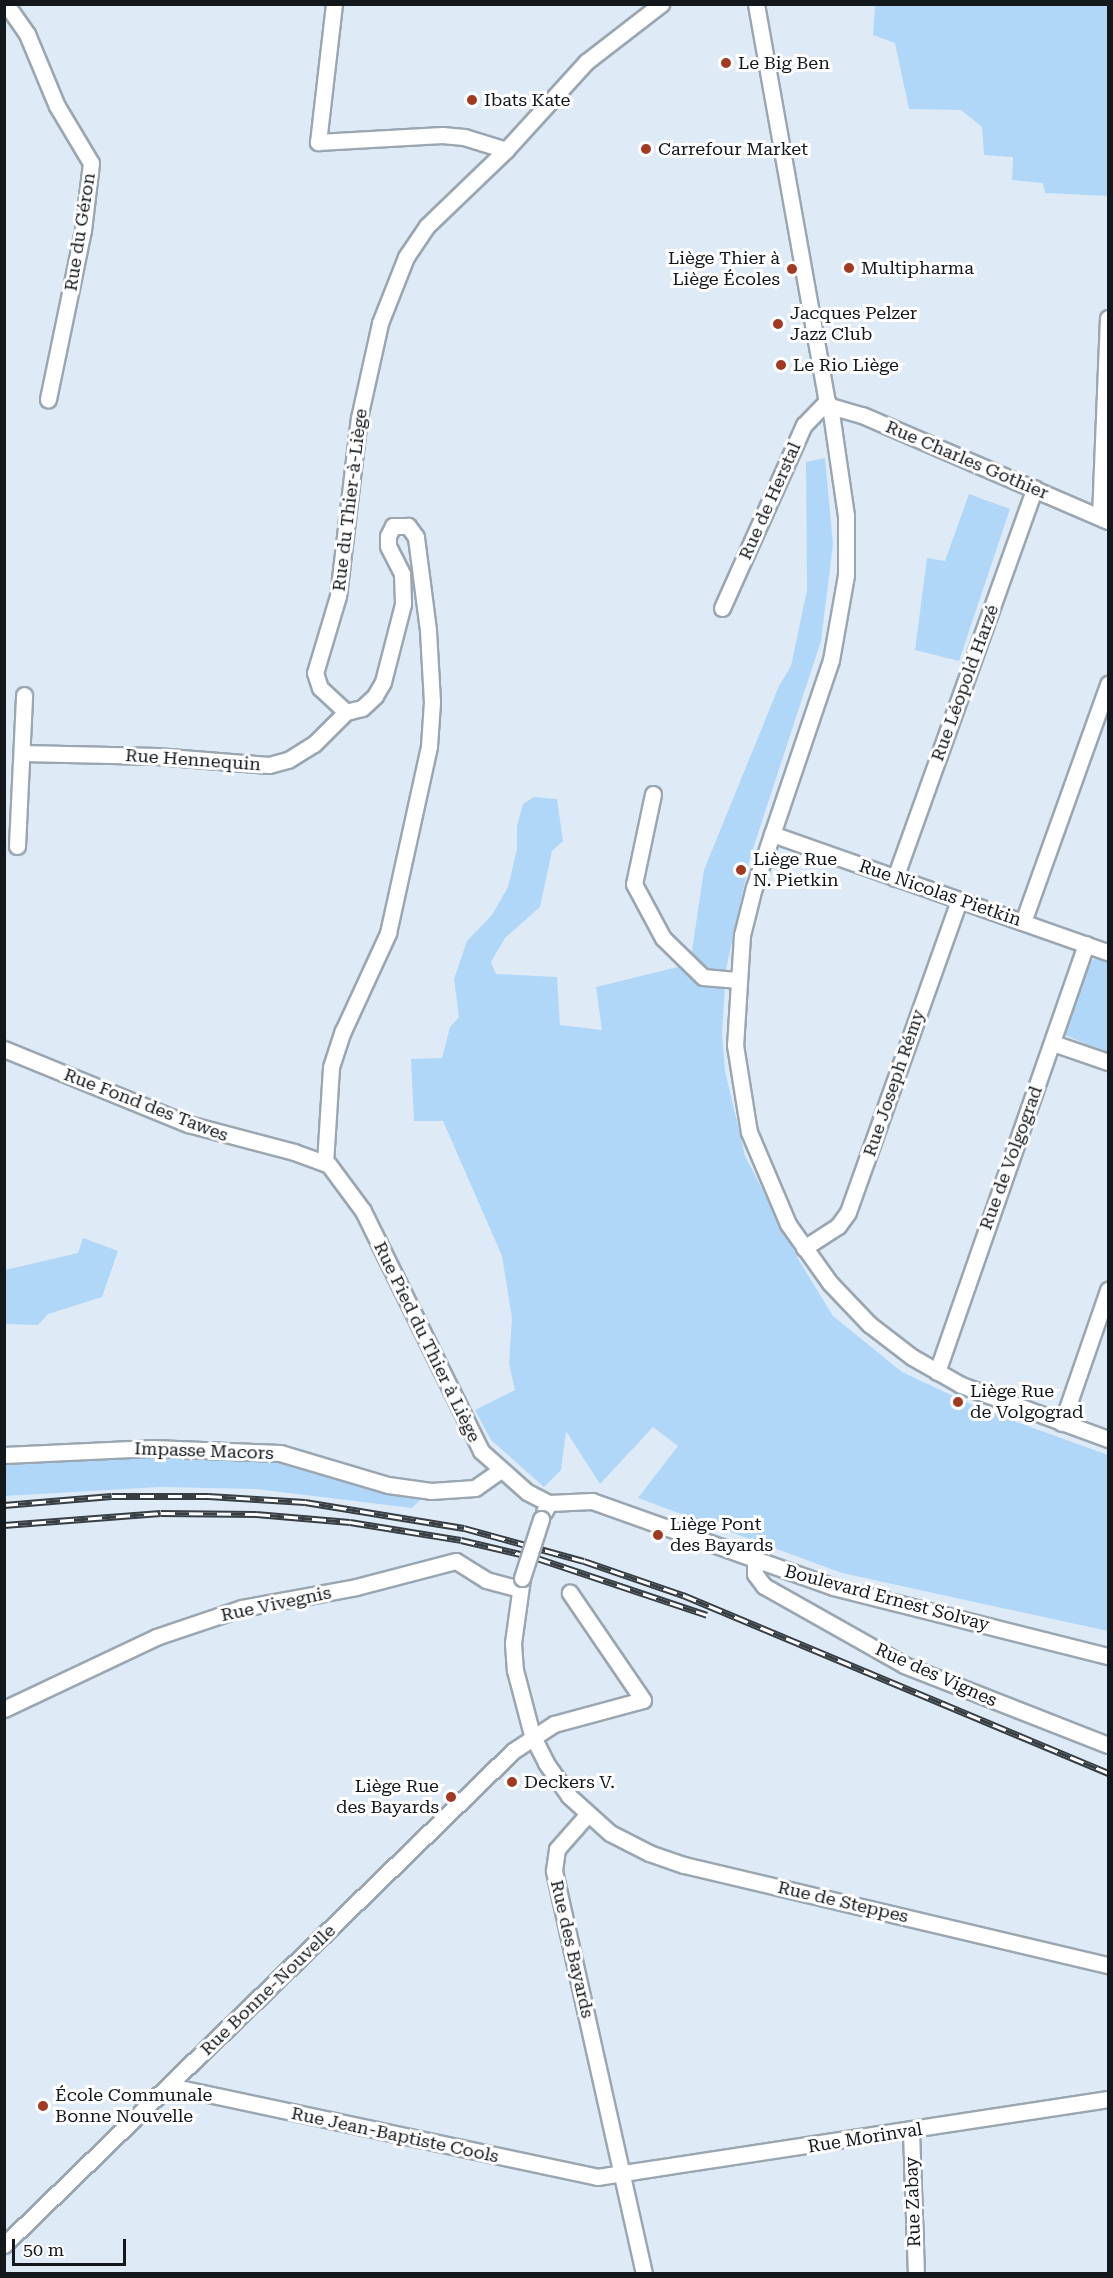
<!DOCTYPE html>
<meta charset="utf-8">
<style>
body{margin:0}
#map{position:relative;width:1113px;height:2278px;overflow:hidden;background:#deebf7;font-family:"Roboto Serif",serif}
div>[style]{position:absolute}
.green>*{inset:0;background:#b0d7f8}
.roads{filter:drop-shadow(2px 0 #9aa7b1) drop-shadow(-2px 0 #9aa7b1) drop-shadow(0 2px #9aa7b1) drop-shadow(0 -2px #9aa7b1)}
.minor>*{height:15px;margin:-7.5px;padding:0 7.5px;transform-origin:7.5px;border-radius:7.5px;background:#fff}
.rail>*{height:7px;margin-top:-3.5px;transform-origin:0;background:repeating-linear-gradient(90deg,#fff 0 14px,#383f44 0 28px);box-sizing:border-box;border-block:2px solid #383f44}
.bridges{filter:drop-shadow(2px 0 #9aa7b1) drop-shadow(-2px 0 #9aa7b1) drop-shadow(0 2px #9aa7b1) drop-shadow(0 -2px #9aa7b1)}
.minor-bridge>*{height:15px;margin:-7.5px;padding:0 7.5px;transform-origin:7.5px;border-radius:7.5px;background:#fff}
.dots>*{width:16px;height:16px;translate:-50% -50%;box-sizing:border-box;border:3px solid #fff;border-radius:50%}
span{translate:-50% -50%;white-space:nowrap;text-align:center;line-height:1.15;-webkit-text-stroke:6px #fff;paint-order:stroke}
.poi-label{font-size:18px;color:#13181c}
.left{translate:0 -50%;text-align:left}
.right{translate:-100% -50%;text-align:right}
.street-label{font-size:18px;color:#13181c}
.frame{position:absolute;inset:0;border:6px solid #13181c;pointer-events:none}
.scale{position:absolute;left:12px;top:2239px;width:114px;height:27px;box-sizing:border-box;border:3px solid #13181c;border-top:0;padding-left:8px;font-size:18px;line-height:21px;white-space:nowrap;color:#13181c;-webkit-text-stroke:4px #fff;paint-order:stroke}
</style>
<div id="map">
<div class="green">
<i style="clip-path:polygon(875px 5px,1108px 5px,1108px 196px,1045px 193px,1043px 183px,1012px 180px,1013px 157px,984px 155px,982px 127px,961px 110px,909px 109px,895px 43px,873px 35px)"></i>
<i style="clip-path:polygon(825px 458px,833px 544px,821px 641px,750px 858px,726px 969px,722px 1034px,725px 1071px,745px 1156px,800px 1262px,833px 1316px,902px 1372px,981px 1409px,1108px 1455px,1108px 1631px,842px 1573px,638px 1498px,678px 1446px,653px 1427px,600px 1484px,566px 1431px,561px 1470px,544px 1487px,491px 1440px,475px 1410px,515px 1390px,509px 1364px,512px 1318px,502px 1256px,443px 1121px,414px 1121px,411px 1059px,442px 1058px,450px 1027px,459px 1017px,454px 979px,467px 941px,492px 915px,508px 887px,517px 849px,517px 826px,523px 804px,534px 797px,557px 799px,563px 841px,552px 851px,540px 907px,505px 938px,491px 962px,496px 974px,557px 977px,560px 1025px,602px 1030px,596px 987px,690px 964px,704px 870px,779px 686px,791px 666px,807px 590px,806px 462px)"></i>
<i style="clip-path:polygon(969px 494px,1010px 509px,959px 661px,915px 650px,927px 558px,945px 561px)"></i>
<i style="clip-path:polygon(1096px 958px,1108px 960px,1108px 1053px,1065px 1035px,1088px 963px)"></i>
<i style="clip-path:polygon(83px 1238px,118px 1251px,102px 1297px,48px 1314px,38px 1325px,5px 1324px,5px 1270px,78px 1253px)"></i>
<i style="clip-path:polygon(167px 1456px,278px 1461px,423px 1497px,412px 1508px,256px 1489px,159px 1487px,5px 1496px,5px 1462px)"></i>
</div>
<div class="roads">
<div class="minor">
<i style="left:334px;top:4px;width:139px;rotate:96.6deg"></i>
<i style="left:318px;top:142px;width:124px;rotate:-3.2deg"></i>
<i style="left:442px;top:135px;width:22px;rotate:5deg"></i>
<i style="left:464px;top:137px;width:44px;rotate:17.2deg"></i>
<i style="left:756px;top:4px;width:403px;rotate:79.9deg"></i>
<i style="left:827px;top:401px;width:6px;rotate:59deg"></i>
<i style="left:830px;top:406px;width:33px;rotate:16deg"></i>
<i style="left:862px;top:415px;width:268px;rotate:23.3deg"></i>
<i style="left:11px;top:11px;width:28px;rotate:55deg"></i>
<i style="left:27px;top:34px;width:78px;rotate:67.4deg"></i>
<i style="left:57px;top:106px;width:66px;rotate:59.2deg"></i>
<i style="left:91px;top:163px;width:67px;rotate:96.8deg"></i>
<i style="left:83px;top:230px;width:173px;rotate:101.7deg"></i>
<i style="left:830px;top:406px;width:111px;rotate:81.7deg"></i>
<i style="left:846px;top:516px;width:59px;rotate:90deg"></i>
<i style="left:846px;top:575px;width:86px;rotate:100deg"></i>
<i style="left:831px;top:660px;width:240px;rotate:108.7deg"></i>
<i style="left:754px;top:887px;width:49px;rotate:104deg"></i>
<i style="left:742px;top:935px;width:110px;rotate:93.6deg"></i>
<i style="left:735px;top:1045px;width:88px;rotate:80.9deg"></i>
<i style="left:749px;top:1132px;width:100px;rotate:67deg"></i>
<i style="left:788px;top:1224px;width:72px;rotate:54.6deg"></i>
<i style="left:830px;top:1283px;width:57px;rotate:46.4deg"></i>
<i style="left:869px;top:1324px;width:54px;rotate:37.5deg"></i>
<i style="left:912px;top:1357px;width:56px;rotate:29.7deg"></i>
<i style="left:961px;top:1385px;width:157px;rotate:20.2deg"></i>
<i style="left:1100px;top:517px;width:199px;rotate:-87.7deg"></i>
<i style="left:722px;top:608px;width:201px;rotate:-65.9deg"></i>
<i style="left:804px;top:425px;width:33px;rotate:-46deg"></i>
<i style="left:22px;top:753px;width:134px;rotate:1.3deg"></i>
<i style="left:156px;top:756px;width:113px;rotate:4.6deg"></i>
<i style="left:269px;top:765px;width:20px;rotate:-15deg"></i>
<i style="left:288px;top:760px;width:31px;rotate:-32deg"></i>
<i style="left:314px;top:744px;width:45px;rotate:-45deg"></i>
<i style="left:653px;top:794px;width:92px;rotate:101.9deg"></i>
<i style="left:634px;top:884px;width:61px;rotate:61.8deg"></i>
<i style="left:663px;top:938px;width:56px;rotate:44.3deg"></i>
<i style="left:703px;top:977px;width:33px;rotate:5deg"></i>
<i style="left:772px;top:834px;width:356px;rotate:19.4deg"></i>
<i style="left:17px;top:846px;width:151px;rotate:-87.3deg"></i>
<i style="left:895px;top:878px;width:414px;rotate:-70.3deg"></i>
<i style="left:1023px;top:922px;width:253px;rotate:-70.3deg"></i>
<i style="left:1053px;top:1043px;width:58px;rotate:19.1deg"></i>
<i style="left:4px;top:1049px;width:199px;rotate:22.2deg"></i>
<i style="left:188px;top:1124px;width:110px;rotate:14.8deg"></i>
<i style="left:294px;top:1152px;width:37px;rotate:20deg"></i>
<i style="left:329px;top:1165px;width:57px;rotate:53.5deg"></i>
<i style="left:363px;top:1211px;width:267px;rotate:63.8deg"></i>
<i style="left:481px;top:1451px;width:62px;rotate:41.7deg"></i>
<i style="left:527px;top:1492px;width:25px;rotate:27deg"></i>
<i style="left:325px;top:1163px;width:96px;rotate:-86.4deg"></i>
<i style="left:331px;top:1067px;width:38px;rotate:-72deg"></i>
<i style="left:343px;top:1031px;width:108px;rotate:-65.3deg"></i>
<i style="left:388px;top:933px;width:191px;rotate:-77.6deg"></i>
<i style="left:429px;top:746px;width:44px;rotate:-86.1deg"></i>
<i style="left:432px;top:702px;width:72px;rotate:-93.2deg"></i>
<i style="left:428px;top:630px;width:94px;rotate:-97.4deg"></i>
<i style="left:416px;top:537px;width:14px;rotate:-126deg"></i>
<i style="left:408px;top:526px;width:15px;rotate:180deg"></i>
<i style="left:393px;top:526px;width:11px;rotate:117deg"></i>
<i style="left:388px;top:536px;width:10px;rotate:90deg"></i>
<i style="left:388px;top:546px;width:31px;rotate:63deg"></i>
<i style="left:402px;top:574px;width:30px;rotate:88deg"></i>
<i style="left:403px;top:604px;width:81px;rotate:104.4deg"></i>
<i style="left:383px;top:682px;width:16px;rotate:120deg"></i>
<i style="left:375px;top:696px;width:18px;rotate:137deg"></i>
<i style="left:362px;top:708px;width:16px;rotate:166deg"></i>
<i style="left:346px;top:712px;width:35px;rotate:-137deg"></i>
<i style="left:320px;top:688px;width:16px;rotate:-108deg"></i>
<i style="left:315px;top:673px;width:80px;rotate:-73.4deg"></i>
<i style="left:338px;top:596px;width:179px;rotate:-83.3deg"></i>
<i style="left:359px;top:418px;width:97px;rotate:-77.5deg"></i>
<i style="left:380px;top:323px;width:71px;rotate:-68.5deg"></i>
<i style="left:406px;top:257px;width:37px;rotate:-56deg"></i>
<i style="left:427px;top:226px;width:110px;rotate:-43.9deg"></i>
<i style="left:506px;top:150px;width:119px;rotate:-47.7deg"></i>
<i style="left:586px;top:62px;width:95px;rotate:-37.7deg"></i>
<i style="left:804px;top:1248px;width:40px;rotate:-32.9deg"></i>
<i style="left:838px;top:1226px;width:17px;rotate:-54deg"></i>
<i style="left:848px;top:1212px;width:331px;rotate:-70.4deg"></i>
<i style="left:937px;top:1372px;width:453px;rotate:-70.8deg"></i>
<i style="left:1062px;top:1423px;width:141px;rotate:-70.9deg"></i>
<i style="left:4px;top:1455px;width:148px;rotate:-2.7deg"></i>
<i style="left:152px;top:1448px;width:128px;rotate:2.2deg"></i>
<i style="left:280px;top:1453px;width:113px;rotate:16.5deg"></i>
<i style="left:388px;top:1485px;width:43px;rotate:7.9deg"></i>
<i style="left:431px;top:1491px;width:44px;rotate:-3.9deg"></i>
<i style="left:475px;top:1488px;width:32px;rotate:-35deg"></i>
<i style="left:544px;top:1512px;width:10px;rotate:-61deg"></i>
<i style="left:549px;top:1503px;width:43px;rotate:-2.7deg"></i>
<i style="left:592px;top:1501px;width:256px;rotate:19.6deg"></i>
<i style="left:833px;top:1587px;width:284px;rotate:14.1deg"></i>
<i style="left:755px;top:1561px;width:13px;rotate:90deg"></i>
<i style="left:755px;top:1574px;width:15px;rotate:53deg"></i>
<i style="left:764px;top:1586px;width:161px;rotate:29.4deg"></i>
<i style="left:904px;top:1665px;width:219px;rotate:21.4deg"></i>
<i style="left:522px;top:1578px;width:66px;rotate:97.9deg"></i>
<i style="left:513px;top:1643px;width:27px;rotate:86deg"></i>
<i style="left:515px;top:1670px;width:67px;rotate:75.3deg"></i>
<i style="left:532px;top:1735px;width:31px;rotate:63deg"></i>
<i style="left:546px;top:1763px;width:40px;rotate:55.1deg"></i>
<i style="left:569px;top:1796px;width:55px;rotate:42.1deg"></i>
<i style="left:610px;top:1833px;width:44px;rotate:27.1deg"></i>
<i style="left:649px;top:1853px;width:37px;rotate:19deg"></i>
<i style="left:684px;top:1865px;width:436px;rotate:13.3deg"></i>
<i style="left:4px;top:1709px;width:168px;rotate:-25.3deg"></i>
<i style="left:156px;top:1637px;width:91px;rotate:-18.6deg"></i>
<i style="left:242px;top:1608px;width:116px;rotate:-10.4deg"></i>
<i style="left:356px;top:1587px;width:103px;rotate:-14.6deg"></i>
<i style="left:456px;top:1561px;width:36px;rotate:32deg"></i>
<i style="left:486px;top:1580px;width:35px;rotate:15deg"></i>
<i style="left:587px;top:1815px;width:45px;rotate:131.4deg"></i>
<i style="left:557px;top:1849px;width:22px;rotate:98deg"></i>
<i style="left:554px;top:1871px;width:413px;rotate:77.4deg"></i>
<i style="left:170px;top:2086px;width:437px;rotate:12deg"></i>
<i style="left:597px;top:2177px;width:517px;rotate:-8.68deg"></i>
<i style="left:911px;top:2131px;width:143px;rotate:88deg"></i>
<i style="left:4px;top:2245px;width:709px;rotate:-44.14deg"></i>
<i style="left:513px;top:1751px;width:49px;rotate:-33.4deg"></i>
<i style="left:554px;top:1724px;width:92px;rotate:-15.1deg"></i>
<i style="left:643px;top:1700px;width:130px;rotate:-124.3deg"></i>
</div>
</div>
<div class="rail">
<i style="left:4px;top:1505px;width:108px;rotate:-4.8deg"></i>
<i style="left:112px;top:1496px;width:96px"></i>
<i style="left:208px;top:1496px;width:97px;rotate:3.5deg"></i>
<i style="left:305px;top:1502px;width:161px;rotate:9.3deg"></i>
<i style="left:464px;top:1528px;width:124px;rotate:15.4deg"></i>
<i style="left:584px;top:1561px;width:105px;rotate:19deg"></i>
<i style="left:683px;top:1595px;width:461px;rotate:22.7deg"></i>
<i style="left:4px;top:1525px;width:157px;rotate:-4.4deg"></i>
<i style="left:161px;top:1513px;width:95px;rotate:0.6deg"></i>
<i style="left:256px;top:1514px;width:94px;rotate:4.9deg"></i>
<i style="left:350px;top:1522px;width:112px;rotate:9.2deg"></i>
<i style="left:461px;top:1540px;width:78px;rotate:13.3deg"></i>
<i style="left:537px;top:1558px;width:179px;rotate:18.5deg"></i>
</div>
<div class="bridges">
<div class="minor-bridge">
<i style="left:522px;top:1578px;width:62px;rotate:-72.1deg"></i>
</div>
</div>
<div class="dots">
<i style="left:726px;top:63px;background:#a23921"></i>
<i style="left:472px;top:100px;background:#a23921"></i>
<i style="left:646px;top:149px;background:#a23921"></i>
<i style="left:849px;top:268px;background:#a23921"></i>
<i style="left:792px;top:269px;background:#a23921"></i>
<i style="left:778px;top:324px;background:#a23921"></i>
<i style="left:781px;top:365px;background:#a23921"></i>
<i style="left:741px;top:870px;background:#a23921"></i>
<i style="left:958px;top:1402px;background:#a23921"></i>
<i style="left:658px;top:1535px;background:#a23921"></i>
<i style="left:512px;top:1782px;background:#a23921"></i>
<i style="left:451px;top:1797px;background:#a23921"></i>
<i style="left:43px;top:2106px;background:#a23921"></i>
</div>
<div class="poi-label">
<span class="left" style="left:738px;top:63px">Le Big Ben</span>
<span class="left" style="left:484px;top:100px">Ibats Kate</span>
<span class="left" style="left:658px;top:149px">Carrefour Market</span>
<span class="right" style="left:780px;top:269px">Liège Thier à<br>Liège Écoles</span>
<span class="left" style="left:861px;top:268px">Multipharma</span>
<span class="left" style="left:790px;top:324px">Jacques Pelzer<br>Jazz Club</span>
<span class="left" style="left:793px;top:365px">Le Rio Liège</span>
<span class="left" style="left:753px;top:870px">Liège Rue<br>N. Pietkin</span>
<span class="left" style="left:970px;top:1402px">Liège Rue<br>de Volgograd</span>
<span class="left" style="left:670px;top:1535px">Liège Pont<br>des Bayards</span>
<span class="left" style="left:524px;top:1782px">Deckers V.</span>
<span class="right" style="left:439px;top:1797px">Liège Rue<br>des Bayards</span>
<span class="left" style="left:55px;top:2106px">École Communale<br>Bonne Nouvelle</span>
</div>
<div class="street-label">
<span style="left:80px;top:232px;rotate:-81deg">Rue du Géron</span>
<span style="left:967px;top:460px;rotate:23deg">Rue Charles Gothier</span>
<span style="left:350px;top:500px;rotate:-83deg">Rue du Thier-à-Liège</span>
<span style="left:770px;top:501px;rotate:-66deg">Rue de Herstal</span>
<span style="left:965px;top:683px;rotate:-70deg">Rue Léopold Harzé</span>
<span style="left:193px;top:760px;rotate:4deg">Rue Hennequin</span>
<span style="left:940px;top:893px;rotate:19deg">Rue Nicolas Pietkin</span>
<span style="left:894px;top:1083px;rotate:-71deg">Rue Joseph Rémy</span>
<span style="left:146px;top:1105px;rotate:21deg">Rue Fond des Tawes</span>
<span style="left:1011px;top:1158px;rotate:-70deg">Rue de Volgograd</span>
<span style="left:427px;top:1342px;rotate:64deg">Rue Pied du Thier à Liège</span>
<span style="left:204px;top:1451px;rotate:2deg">Impasse Macors</span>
<span style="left:887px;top:1598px;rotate:15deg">Boulevard Ernest Solvay</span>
<span style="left:276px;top:1604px;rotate:-12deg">Rue Vivegnis</span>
<span style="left:936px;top:1675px;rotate:24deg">Rue des Vignes</span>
<span style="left:843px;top:1902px;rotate:13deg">Rue de Steppes</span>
<span style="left:572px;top:1949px;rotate:77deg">Rue des Bayards</span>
<span style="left:268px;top:1990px;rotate:-44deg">Rue Bonne-Nouvelle</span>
<span style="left:395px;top:2135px;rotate:12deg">Rue Jean-Baptiste Cools</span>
<span style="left:865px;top:2138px;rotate:-9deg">Rue Morinval</span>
<span style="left:913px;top:2202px;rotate:-92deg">Rue Zabay</span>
</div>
<div class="frame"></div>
<div class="scale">50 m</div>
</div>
